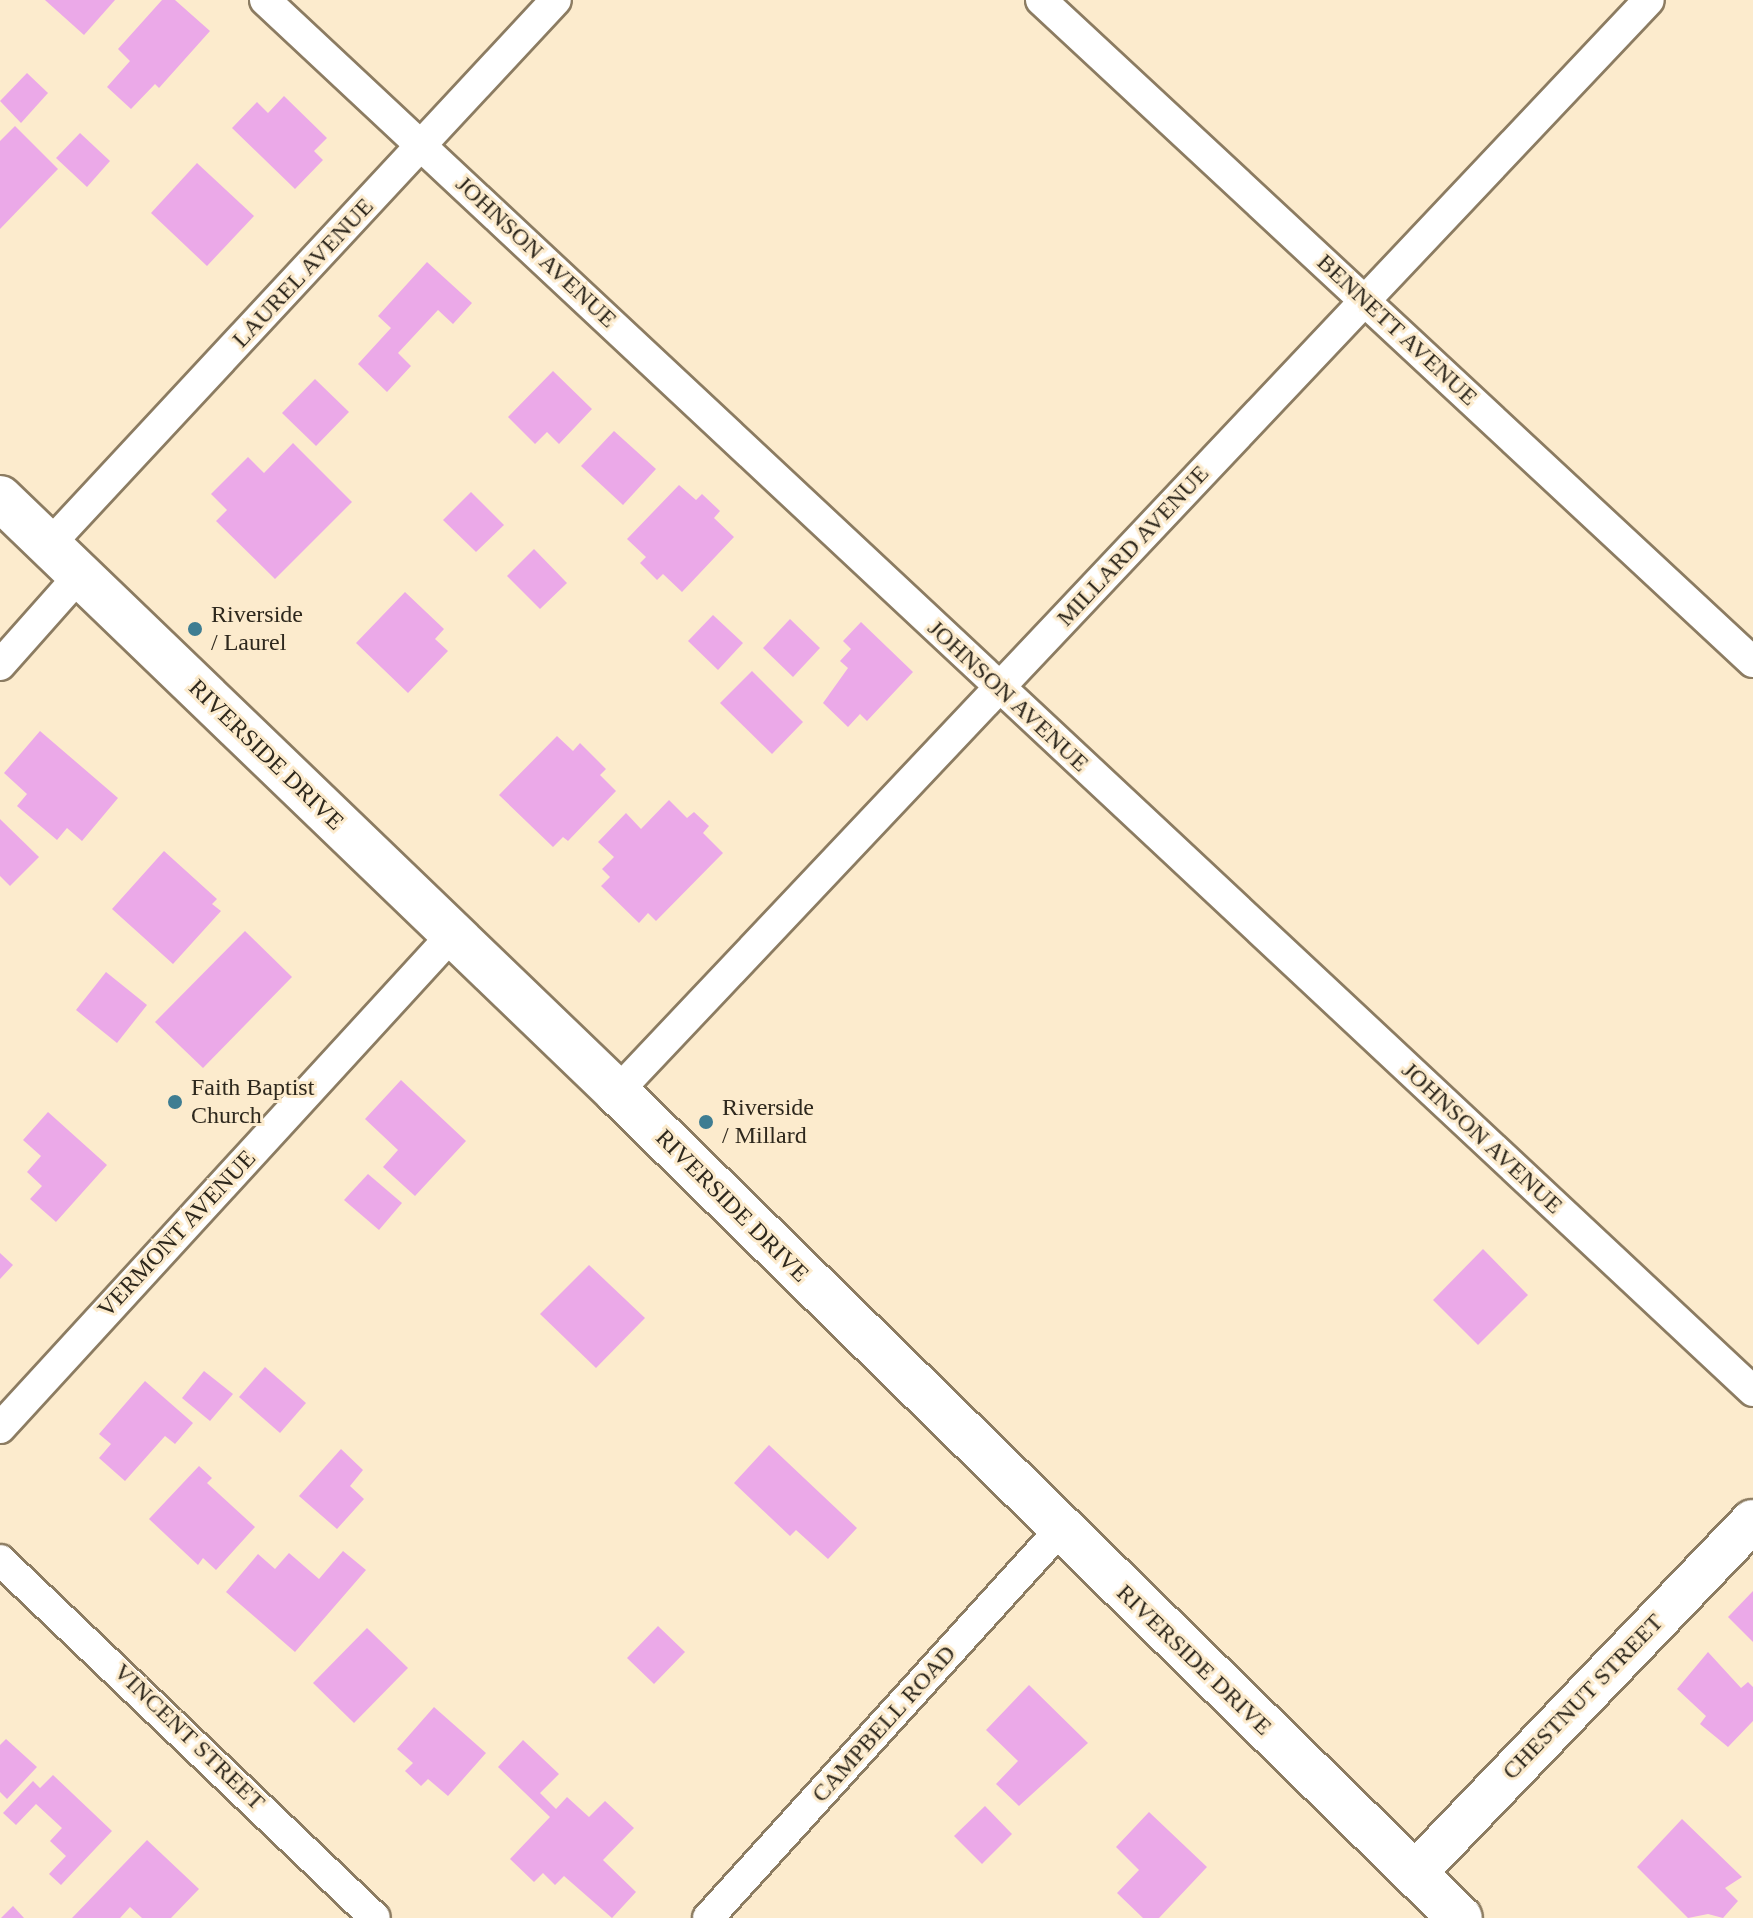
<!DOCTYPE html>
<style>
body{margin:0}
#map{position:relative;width:1753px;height:1918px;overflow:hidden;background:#fcebcd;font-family:"Times New Roman",serif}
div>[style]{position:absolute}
.building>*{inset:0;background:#eba9e8}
.roads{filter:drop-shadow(2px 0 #8c7c62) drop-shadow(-2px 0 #8c7c62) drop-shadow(0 2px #8c7c62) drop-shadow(0 -2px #8c7c62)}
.street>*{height:30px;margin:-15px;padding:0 15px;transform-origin:15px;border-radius:15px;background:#fff}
.secondary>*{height:42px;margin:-21px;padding:0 21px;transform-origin:21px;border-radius:21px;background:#fff}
.primary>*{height:44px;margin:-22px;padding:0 22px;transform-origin:22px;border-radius:22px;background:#fff}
.dots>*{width:22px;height:22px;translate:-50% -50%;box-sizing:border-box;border:4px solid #fcebcd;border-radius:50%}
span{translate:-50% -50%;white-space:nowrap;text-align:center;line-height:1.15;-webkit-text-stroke:6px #fcebcd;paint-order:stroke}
.street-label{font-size:24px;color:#2e281d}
.poi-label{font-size:24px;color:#2e281d}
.left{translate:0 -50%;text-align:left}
</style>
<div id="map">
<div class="building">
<i style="clip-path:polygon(45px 0,115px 0,84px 35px)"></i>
<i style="clip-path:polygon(162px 0,175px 0,210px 31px,159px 88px,155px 84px,131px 109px,107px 87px,130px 61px,118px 49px)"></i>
<i style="clip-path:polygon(27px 73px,48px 93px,21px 123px,0 101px)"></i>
<i style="clip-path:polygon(284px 96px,327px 138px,314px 151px,323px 160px,295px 189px,232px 128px,257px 102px,268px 113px)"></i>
<i style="clip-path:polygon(15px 126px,58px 169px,0 229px,0 141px)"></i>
<i style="clip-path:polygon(80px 133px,110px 161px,87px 187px,56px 158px)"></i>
<i style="clip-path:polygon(197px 163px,254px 216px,207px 266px,151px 213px)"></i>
<i style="clip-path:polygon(427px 262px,472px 303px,453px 324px,438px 310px,398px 353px,411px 366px,387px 392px,358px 364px,391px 328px,378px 316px)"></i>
<i style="clip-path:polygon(553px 371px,592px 409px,559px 444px,547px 432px,535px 444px,508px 417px)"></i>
<i style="clip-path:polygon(315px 379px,349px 412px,316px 446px,282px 413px)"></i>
<i style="clip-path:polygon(614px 431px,656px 469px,623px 505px,581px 466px)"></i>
<i style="clip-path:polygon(293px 443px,352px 502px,275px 579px,216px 521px,227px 510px,211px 494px,248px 457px,264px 473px)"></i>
<i style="clip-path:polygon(679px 485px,696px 500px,702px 494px,720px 511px,714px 518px,734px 537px,682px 592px,663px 574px,657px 580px,640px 563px,646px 557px,627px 539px)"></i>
<i style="clip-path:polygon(471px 492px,504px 525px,476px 552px,443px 520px)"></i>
<i style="clip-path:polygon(534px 549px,567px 583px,540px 609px,507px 576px)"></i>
<i style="clip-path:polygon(405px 592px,444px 629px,435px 639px,448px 651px,408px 693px,356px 643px)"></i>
<i style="clip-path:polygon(713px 615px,743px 643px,718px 670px,688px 641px)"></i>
<i style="clip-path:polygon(790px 619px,820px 648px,793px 677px,763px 648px)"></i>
<i style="clip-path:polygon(861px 622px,913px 672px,867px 721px,860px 714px,848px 727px,823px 703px,848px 668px,840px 661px,851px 649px,843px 641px)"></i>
<i style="clip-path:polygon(752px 671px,803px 722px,772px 754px,720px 703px)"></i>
<i style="clip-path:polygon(40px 731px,118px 798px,82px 841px,67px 828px,57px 840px,17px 806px,27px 794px,4px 773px)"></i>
<i style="clip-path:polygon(557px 736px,573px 751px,580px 743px,606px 769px,600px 775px,616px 791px,568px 841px,563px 837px,553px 847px,499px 795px)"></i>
<i style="clip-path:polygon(669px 800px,687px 818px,694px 812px,709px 826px,703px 833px,723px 853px,656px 921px,648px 913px,639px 923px,601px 886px,610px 877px,602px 869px,614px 857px,598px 842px,626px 813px,641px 829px)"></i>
<i style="clip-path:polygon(0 819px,39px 857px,10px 886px,0 876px)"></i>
<i style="clip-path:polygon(164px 851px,217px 899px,212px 904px,221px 911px,173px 964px,112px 909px)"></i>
<i style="clip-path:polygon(245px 931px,292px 977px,203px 1068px,155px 1022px)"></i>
<i style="clip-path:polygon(106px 972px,147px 1005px,117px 1043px,76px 1010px)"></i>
<i style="clip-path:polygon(401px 1080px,466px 1141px,415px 1196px,383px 1167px,398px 1150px,365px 1119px)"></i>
<i style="clip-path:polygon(48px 1112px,107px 1165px,56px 1222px,30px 1199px,42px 1186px,27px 1172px,41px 1156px,23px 1140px)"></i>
<i style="clip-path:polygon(368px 1174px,402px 1203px,379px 1230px,344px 1200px)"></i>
<i style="clip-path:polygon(1483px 1249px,1528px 1295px,1478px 1345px,1433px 1300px)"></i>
<i style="clip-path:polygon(0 1253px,13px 1265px,0 1279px)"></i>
<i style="clip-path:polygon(589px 1265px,645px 1318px,596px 1368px,540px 1314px)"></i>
<i style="clip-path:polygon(265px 1367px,306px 1403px,280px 1433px,239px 1397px)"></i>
<i style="clip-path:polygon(204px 1371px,233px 1394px,210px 1421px,182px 1398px)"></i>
<i style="clip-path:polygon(145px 1381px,193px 1423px,175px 1444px,165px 1436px,125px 1481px,99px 1458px,111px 1444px,99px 1434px)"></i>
<i style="clip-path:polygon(769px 1445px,857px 1528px,828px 1559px,796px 1530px,790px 1536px,734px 1483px)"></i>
<i style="clip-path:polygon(341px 1449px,363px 1470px,350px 1486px,364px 1499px,337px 1529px,299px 1496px)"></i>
<i style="clip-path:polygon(199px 1466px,212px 1478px,207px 1483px,255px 1527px,216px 1570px,203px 1558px,198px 1565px,149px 1519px)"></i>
<i style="clip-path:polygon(343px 1551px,366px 1570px,295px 1652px,226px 1592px,258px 1554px,275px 1569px,289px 1553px,319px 1579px)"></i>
<i style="clip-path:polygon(1753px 1591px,1753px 1642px,1728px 1617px)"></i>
<i style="clip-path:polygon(658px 1626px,685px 1652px,654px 1684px,627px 1658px)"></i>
<i style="clip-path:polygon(367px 1628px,408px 1668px,354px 1723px,313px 1683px)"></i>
<i style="clip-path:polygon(1708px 1652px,1741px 1688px,1748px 1682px,1753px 1687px,1753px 1721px,1728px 1747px,1700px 1724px,1706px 1716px,1677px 1689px)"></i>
<i style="clip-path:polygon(1029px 1685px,1088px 1743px,1019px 1806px,996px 1784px,1018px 1761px,986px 1730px)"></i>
<i style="clip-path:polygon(434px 1707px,486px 1753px,448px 1796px,428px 1779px,421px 1786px,405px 1771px,413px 1763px,397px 1749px)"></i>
<i style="clip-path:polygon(6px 1739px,37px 1767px,7px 1799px,0 1792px,0 1745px)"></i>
<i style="clip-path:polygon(523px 1740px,559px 1774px,540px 1793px,556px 1809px,567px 1797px,589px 1817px,605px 1801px,634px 1828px,603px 1860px,636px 1892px,612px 1918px,564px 1876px,555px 1885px,543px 1873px,534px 1882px,510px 1859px,550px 1817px,498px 1767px)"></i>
<i style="clip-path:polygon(53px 1775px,112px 1831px,61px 1885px,49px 1874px,66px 1856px,50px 1841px,62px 1828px,36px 1804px,16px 1825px,3px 1813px,33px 1781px,40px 1788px)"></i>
<i style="clip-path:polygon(985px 1806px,1012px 1834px,982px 1864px,954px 1836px)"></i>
<i style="clip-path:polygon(1149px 1812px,1207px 1867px,1159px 1918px,1143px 1918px,1117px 1893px,1139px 1870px,1116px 1847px)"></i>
<i style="clip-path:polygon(1682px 1819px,1742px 1877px,1725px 1888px,1738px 1901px,1723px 1918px,1708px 1914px,1688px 1918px,1637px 1867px)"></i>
<i style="clip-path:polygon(147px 1840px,199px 1889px,171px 1918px,142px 1918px,130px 1907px,120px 1918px,72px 1918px)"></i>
<i style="clip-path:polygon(13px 1906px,24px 1918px,1px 1918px)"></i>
</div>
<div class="roads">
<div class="street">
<i style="left:265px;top:0;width:2037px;rotate:43.07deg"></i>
<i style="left:1041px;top:0;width:972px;rotate:42.92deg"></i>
<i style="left:49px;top:545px;width:744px;rotate:-47.07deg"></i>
<i style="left:0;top:665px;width:120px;rotate:-48.4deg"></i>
<i style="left:617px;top:1092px;width:1502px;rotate:-46.62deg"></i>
<i style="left:0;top:1428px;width:669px;rotate:-47.48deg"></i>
<i style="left:0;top:1560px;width:518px;rotate:43.67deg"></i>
<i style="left:708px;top:1918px;width:524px;rotate:-47.79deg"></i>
</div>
<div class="secondary">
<i style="left:1414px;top:1874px;width:489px;rotate:-46.2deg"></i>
</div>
<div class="primary">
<i style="left:0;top:498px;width:856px;rotate:43.91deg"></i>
<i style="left:617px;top:1092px;width:1180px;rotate:44.42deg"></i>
</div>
</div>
<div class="dots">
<i style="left:195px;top:629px;background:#3e7d92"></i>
<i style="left:175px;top:1102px;background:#3e7d92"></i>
<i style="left:706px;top:1122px;background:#3e7d92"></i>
</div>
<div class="street-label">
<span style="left:536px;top:252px;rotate:43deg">JOHNSON AVENUE</span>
<span style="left:303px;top:273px;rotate:-47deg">LAUREL AVENUE</span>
<span style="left:1397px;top:330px;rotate:43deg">BENNETT AVENUE</span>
<span style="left:1133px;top:546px;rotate:-47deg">MILLARD AVENUE</span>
<span style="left:1008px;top:696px;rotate:43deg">JOHNSON AVENUE</span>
<span style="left:266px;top:755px;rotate:44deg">RIVERSIDE DRIVE</span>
<span style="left:1482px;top:1138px;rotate:43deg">JOHNSON AVENUE</span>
<span style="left:732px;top:1206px;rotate:45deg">RIVERSIDE DRIVE</span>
<span style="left:177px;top:1234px;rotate:-47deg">VERMONT AVENUE</span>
<span style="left:1194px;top:1660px;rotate:44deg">RIVERSIDE DRIVE</span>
<span style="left:1583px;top:1697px;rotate:-46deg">CHESTNUT STREET</span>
<span style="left:884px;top:1724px;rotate:-48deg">CAMPBELL ROAD</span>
<span style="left:189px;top:1737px;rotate:44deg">VINCENT STREET</span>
</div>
<div class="poi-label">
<span class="left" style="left:211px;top:629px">Riverside<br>/ Laurel</span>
<span class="left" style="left:191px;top:1102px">Faith Baptist<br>Church</span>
<span class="left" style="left:722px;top:1122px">Riverside<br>/ Millard</span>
</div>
</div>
